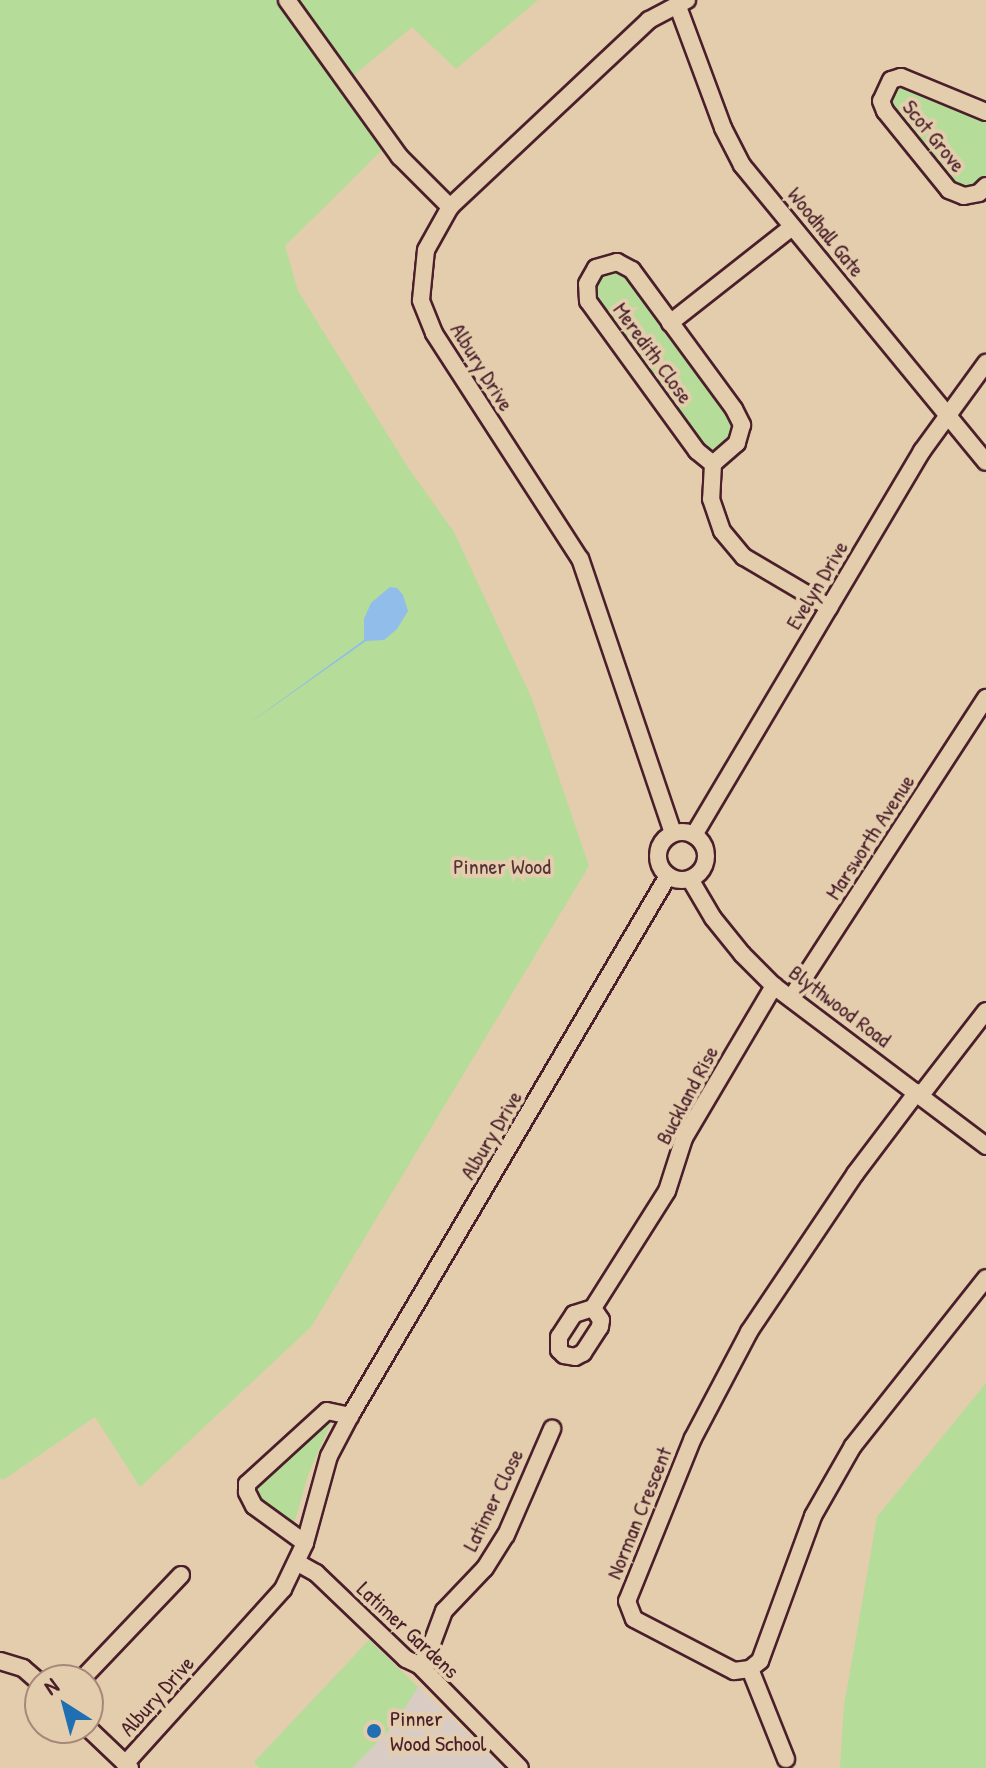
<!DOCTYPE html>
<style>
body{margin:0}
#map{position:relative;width:986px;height:1768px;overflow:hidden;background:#e4cdad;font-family:"Patrick Hand",sans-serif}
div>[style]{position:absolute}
.built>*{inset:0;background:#d8ccc5}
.green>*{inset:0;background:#b5dc98}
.water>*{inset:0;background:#90bde9}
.roads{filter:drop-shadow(2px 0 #4a1f2b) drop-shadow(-2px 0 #4a1f2b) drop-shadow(0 2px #4a1f2b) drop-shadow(0 -2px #4a1f2b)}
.minor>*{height:16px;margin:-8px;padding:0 8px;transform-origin:8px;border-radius:8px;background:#e4cdad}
.minor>.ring{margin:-8px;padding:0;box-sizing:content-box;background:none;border:16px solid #e4cdad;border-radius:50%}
.dots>*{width:22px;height:22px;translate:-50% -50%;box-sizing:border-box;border:4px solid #e4cdad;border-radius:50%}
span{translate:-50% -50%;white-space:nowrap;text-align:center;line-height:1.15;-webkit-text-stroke:8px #e4cdad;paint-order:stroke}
.street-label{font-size:22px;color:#4a1f2b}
.park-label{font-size:22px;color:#553236}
.poi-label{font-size:22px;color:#4a1f2b}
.left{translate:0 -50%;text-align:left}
.north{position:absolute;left:24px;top:1664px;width:80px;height:80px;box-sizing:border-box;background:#e4cdad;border:2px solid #a68779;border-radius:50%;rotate:324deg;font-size:22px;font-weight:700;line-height:32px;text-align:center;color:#4a1f2b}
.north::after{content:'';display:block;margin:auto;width:28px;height:36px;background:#1f6fb2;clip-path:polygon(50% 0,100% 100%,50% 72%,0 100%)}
</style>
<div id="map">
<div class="built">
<i style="clip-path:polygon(369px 1640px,503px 1768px,260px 1768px,254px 1762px)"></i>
</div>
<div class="green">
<i style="clip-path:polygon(0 0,538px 0,456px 69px,412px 27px,347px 81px,382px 150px,285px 246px,298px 291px,409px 469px,454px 532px,532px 699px,589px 866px,311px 1327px,140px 1487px,95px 1417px,3px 1480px,0 1477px)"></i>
<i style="clip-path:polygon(908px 82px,986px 119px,986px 176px,974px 188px,956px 189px,887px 106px,888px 89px)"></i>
<i style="clip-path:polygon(615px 267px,627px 273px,734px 418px,735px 431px,728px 445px,712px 449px,693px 438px,593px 300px,591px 285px,599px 272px)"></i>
<i style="clip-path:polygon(986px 1383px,986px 1768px,840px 1768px,844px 1706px,877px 1517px)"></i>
<i style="clip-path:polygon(328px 1418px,332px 1420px,308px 1475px,293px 1527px,255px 1502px,254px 1483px)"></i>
<i style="clip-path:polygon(369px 1640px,418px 1687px,395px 1724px,352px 1768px,260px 1768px,254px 1762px)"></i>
</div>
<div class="water">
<i style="clip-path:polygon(390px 587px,397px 588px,403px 595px,408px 611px,397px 629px,384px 640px,366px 641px,251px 722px,364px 640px,364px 619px,371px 603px)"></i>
</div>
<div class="roads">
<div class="minor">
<i style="left:287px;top:0;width:193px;rotate:54.3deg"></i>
<i style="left:400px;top:157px;width:71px;rotate:45deg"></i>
<i style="left:677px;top:4px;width:132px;rotate:69.6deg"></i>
<i style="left:723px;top:128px;width:42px;rotate:62.8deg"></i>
<i style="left:742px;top:165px;width:384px;rotate:50.6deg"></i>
<i style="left:986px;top:112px;width:92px;rotate:-157.6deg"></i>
<i style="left:901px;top:77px;width:10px;rotate:163deg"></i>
<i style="left:891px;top:80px;width:23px;rotate:115deg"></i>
<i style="left:881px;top:101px;width:11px;rotate:68deg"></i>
<i style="left:885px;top:111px;width:102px;rotate:51deg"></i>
<i style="left:949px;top:190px;width:16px;rotate:22deg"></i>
<i style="left:964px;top:196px;width:15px;rotate:-11deg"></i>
<i style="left:979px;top:193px;width:10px;rotate:-45deg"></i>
<i style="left:617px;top:262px;width:17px;rotate:28deg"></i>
<i style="left:632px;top:270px;width:172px;rotate:53.7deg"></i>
<i style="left:734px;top:409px;width:18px;rotate:63deg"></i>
<i style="left:742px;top:425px;width:19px;rotate:106deg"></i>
<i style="left:737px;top:443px;width:32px;rotate:139deg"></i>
<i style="left:713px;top:464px;width:21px;rotate:-141deg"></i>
<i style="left:697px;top:451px;width:185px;rotate:-126deg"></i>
<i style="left:588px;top:301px;width:17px;rotate:-93deg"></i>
<i style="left:587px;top:284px;width:18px;rotate:-61deg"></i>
<i style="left:596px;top:268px;width:22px;rotate:-16deg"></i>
<i style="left:670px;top:323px;width:155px;rotate:-38.2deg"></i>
<i style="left:713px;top:464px;width:35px;rotate:93deg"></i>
<i style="left:711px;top:499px;width:34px;rotate:71deg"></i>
<i style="left:722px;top:531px;width:34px;rotate:50deg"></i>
<i style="left:744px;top:557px;width:99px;rotate:30.5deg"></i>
<i class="ring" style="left:658px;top:832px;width:32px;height:32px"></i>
<i style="left:673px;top:833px;width:289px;rotate:-108.7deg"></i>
<i style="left:580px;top:559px;width:269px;rotate:-122.9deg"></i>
<i style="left:434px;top:333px;width:35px;rotate:-112deg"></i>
<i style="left:421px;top:300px;width:50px;rotate:-84.3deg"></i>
<i style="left:426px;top:250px;width:49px;rotate:-60.8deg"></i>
<i style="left:450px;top:207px;width:273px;rotate:-43.2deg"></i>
<i style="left:649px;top:20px;width:43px;rotate:-27.8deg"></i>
<i style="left:694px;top:835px;width:447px;rotate:-59.3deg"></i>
<i style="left:922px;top:451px;width:109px;rotate:-54deg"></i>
<i style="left:690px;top:879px;width:45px;rotate:59.5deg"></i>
<i style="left:713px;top:918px;width:46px;rotate:51.1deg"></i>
<i style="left:742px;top:954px;width:45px;rotate:45deg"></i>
<i style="left:774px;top:986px;width:266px;rotate:37deg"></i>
<i style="left:791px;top:998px;width:358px;rotate:-57deg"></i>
<i style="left:917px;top:1092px;width:103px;rotate:127.1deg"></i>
<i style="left:855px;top:1174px;width:190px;rotate:123.9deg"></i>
<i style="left:749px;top:1332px;width:120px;rotate:117.8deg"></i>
<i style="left:693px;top:1438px;width:176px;rotate:112deg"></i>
<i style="left:627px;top:1601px;width:19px;rotate:69deg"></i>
<i style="left:634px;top:1619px;width:113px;rotate:27.5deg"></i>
<i style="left:734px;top:1671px;width:16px;rotate:-7deg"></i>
<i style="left:750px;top:1669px;width:13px;rotate:-39deg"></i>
<i style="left:760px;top:1661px;width:154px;rotate:-69.9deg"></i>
<i style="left:813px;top:1516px;width:81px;rotate:-60.3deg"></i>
<i style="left:853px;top:1446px;width:214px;rotate:-51.6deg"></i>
<i style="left:921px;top:1095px;width:106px;rotate:-52.3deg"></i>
<i style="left:593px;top:1308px;width:20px;rotate:162deg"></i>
<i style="left:574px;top:1314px;width:27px;rotate:123deg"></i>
<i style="left:559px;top:1337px;width:13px;rotate:90deg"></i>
<i style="left:559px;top:1350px;width:7px;rotate:45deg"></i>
<i style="left:564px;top:1355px;width:11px;rotate:10deg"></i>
<i style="left:575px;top:1357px;width:9px;rotate:-27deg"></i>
<i style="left:583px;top:1353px;width:31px;rotate:-57deg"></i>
<i style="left:600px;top:1327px;width:7px;rotate:-82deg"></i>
<i style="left:601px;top:1320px;width:14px;rotate:-124deg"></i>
<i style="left:593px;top:1308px;width:138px;rotate:-57.7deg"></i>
<i style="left:667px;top:1191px;width:56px;rotate:-72.2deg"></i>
<i style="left:684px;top:1138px;width:177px;rotate:-59.4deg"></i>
<i style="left:305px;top:1543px;width:63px;rotate:-144deg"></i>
<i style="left:254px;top:1506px;width:16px;rotate:-117deg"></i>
<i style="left:247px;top:1492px;width:8px;rotate:-90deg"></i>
<i style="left:247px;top:1484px;width:108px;rotate:-42.4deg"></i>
<i style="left:327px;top:1411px;width:24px;rotate:12deg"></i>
<i style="left:298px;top:1563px;width:21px;rotate:29deg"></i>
<i style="left:316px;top:1573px;width:124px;rotate:43.7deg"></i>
<i style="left:406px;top:1659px;width:14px;rotate:25deg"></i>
<i style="left:419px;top:1665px;width:144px;rotate:45.6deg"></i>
<i style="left:0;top:1661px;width:24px;rotate:17deg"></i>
<i style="left:23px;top:1668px;width:23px;rotate:41deg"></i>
<i style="left:419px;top:1665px;width:14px;rotate:-51deg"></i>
<i style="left:428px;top:1654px;width:46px;rotate:-69.6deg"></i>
<i style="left:444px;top:1611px;width:59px;rotate:-46.4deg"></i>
<i style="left:485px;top:1568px;width:39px;rotate:-58deg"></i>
<i style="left:506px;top:1535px;width:116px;rotate:-66.5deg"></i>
<i style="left:750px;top:1669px;width:97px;rotate:68.2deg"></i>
<i style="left:81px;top:1680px;width:145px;rotate:-46.4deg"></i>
<i style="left:88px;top:1728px;width:58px;rotate:43.6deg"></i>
<i style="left:125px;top:1764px;width:236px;rotate:-47.9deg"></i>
<i style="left:283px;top:1589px;width:51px;rotate:-64.4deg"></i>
<i style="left:305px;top:1543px;width:90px;rotate:-74.6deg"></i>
<i style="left:329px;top:1456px;width:45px;rotate:-62.3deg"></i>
<i style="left:350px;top:1416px;width:627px;rotate:-59.51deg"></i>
</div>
</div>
<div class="dots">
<i style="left:374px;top:1731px;background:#1f6fb2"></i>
</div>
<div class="street-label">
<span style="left:934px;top:136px;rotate:51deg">Scot Grove</span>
<span style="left:826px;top:232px;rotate:51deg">Woodhall Gate</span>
<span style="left:653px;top:353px;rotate:54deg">Meredith Close</span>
<span style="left:482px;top:367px;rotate:58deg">Albury Drive</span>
<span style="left:817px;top:585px;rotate:-59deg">Evelyn Drive</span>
<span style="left:870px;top:837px;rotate:-57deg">Marsworth Avenue</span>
<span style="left:840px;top:1006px;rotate:37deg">Blythwood Road</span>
<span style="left:687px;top:1095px;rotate:-62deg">Buckland Rise</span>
<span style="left:491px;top:1135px;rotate:-59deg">Albury Drive</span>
<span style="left:493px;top:1500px;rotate:-64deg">Latimer Close</span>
<span style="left:639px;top:1513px;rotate:-68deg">Norman Crescent</span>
<span style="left:408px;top:1630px;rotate:43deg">Latimer Gardens</span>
<span style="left:157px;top:1696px;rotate:-48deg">Albury Drive</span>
</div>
<div class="park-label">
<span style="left:502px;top:867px">Pinner Wood</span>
</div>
<div class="poi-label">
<span class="left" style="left:390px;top:1731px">Pinner<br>Wood School</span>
</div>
<div class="north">N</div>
</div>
